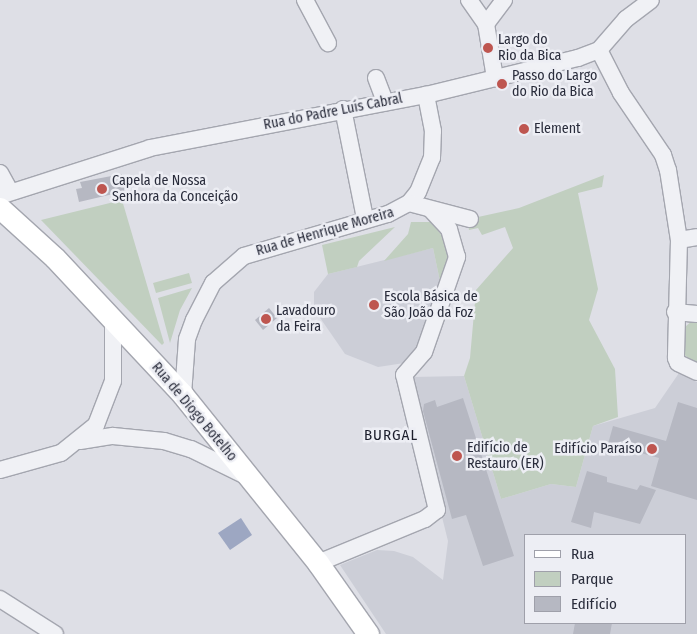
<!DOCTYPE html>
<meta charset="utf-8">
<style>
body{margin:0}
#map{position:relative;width:697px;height:634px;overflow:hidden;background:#dedfe6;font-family:"Fira Sans Condensed",sans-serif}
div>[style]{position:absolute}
.built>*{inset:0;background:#ccced7}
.green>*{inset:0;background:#c1cfc0}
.water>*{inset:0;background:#9da7c2}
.building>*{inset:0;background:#b6b8c2}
.roads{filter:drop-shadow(1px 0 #a4a6af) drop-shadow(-1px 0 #a4a6af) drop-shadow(0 1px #a4a6af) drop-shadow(0 -1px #a4a6af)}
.minor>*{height:16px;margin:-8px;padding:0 8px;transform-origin:8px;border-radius:8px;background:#f0f1f5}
.major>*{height:21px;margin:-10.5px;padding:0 10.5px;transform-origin:10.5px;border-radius:10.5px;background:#fff}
.dots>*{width:14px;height:14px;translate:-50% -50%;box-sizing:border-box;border:2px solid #edeef4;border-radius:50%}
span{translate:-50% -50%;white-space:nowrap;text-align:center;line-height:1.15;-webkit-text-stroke:5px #edeef4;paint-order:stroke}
.poi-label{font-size:14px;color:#292c3b}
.left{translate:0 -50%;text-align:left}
.right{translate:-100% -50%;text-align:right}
.street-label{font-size:14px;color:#292c3b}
.neighbourhood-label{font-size:15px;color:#1b1d2b;letter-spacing:1px}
.legend{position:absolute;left:524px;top:534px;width:162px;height:90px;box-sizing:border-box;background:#edeef4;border:1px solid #9fa0aa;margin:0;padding:6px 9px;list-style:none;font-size:15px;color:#292c3b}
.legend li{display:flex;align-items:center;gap:10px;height:25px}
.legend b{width:25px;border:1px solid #9fa0aa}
</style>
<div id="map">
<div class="built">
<i style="clip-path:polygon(433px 248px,441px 286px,411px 362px,378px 367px,345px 354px,314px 309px,314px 292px,328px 274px)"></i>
<i style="clip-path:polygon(evenodd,679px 373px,697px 382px,697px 634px,386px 634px,340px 565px,377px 550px,394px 551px,413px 557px,443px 580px,448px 541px,408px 380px,412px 377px,464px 376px,501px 499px,551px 484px,576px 487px,593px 426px,655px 408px,679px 373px,526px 535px,686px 535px,686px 623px,526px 623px,526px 535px)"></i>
</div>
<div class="green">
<i style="clip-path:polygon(604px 175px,602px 187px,578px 193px,598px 289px,589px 320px,615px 369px,618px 417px,593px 426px,576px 487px,551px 484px,501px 499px,464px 376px,470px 358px,476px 290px,513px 248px,505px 227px,482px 235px,478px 228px,469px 230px,468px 225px,478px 217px,519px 208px)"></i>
<i style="clip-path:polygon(122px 200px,164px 343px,162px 345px,41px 220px)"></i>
<i style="clip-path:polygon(411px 222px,432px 222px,454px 253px,441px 286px,433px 248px,384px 261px,408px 234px)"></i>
<i style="clip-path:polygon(395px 227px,359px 261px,357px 267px,328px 274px,322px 245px)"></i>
<i style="clip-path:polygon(189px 273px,192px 283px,156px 293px,153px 283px)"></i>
<i style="clip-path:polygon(192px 288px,180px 310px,170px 343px,158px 298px)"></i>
<i style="clip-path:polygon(693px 320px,697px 321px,697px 364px,683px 354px,685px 327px)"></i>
</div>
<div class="water">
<i style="clip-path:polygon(241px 518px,252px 535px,230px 550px,218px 533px)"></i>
</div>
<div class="building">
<i style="clip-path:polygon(122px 174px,126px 191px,79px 202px,76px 189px,82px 188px,80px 182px)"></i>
<i style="clip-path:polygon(269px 308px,277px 318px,263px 330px,255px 320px)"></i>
<i style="clip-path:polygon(463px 398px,514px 556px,483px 566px,466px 515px,452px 519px,423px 411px,424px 404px,435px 400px,437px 407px)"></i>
<i style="clip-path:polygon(678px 402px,697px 408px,697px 500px,651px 486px,659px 458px,608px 444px,613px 426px,666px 441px)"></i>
<i style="clip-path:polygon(587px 471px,607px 477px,607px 482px,637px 490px,640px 485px,656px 490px,640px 524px,594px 512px,591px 528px,571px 522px)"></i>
<i style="clip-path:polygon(575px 623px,612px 623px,610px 634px,573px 634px)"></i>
</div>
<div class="roads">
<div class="minor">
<i style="left:305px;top:0;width:49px;rotate:61.9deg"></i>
<i style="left:469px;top:0;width:29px;rotate:55deg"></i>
<i style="left:486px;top:24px;width:55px;rotate:80.5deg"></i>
<i style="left:486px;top:24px;width:30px;rotate:-53deg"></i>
<i style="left:599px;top:50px;width:48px;rotate:62.9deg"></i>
<i style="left:621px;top:93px;width:75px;rotate:55.9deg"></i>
<i style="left:663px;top:155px;width:16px;rotate:72deg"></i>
<i style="left:668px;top:170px;width:71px;rotate:81.1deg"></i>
<i style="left:679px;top:240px;width:118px;rotate:91.5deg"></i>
<i style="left:676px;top:358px;width:5px;rotate:68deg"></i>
<i style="left:678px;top:363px;width:21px;rotate:25deg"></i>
<i style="left:376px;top:78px;width:26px;rotate:69deg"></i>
<i style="left:343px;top:109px;width:111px;rotate:78.6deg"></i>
<i style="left:0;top:173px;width:21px;rotate:61deg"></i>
<i style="left:0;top:196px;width:157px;rotate:-17.7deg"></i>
<i style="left:150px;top:148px;width:281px;rotate:-10.9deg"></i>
<i style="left:426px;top:95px;width:156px;rotate:-13.7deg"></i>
<i style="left:578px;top:58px;width:22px;rotate:-21deg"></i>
<i style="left:599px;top:50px;width:41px;rotate:-48.9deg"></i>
<i style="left:626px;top:19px;width:31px;rotate:-37deg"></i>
<i style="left:409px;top:203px;width:14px;rotate:-51deg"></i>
<i style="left:418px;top:192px;width:37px;rotate:-68deg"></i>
<i style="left:432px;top:158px;width:27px;rotate:-88deg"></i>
<i style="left:433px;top:131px;width:37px;rotate:-101deg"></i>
<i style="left:679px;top:240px;width:18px;rotate:-9deg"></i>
<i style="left:675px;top:312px;width:22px;rotate:5deg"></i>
<i style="left:183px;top:395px;width:56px;rotate:-85.9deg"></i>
<i style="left:187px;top:339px;width:20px;rotate:-70deg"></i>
<i style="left:194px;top:320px;width:42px;rotate:-62.8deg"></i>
<i style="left:213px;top:283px;width:41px;rotate:-41.1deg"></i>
<i style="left:244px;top:256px;width:150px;rotate:-16.3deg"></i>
<i style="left:388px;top:214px;width:24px;rotate:-28deg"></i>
<i style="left:409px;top:203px;width:63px;rotate:14.7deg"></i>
<i style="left:80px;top:441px;width:33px;rotate:-9deg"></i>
<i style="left:113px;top:436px;width:51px;rotate:5.6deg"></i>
<i style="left:164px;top:441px;width:28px;rotate:17deg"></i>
<i style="left:191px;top:449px;width:59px;rotate:26.1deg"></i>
<i style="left:0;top:470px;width:63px;rotate:-15.6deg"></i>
<i style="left:61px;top:453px;width:45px;rotate:-38.7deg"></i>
<i style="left:96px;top:425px;width:47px;rotate:-68.9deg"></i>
<i style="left:113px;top:381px;width:63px;rotate:-90deg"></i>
<i style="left:318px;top:563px;width:116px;rotate:-22.4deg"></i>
<i style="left:425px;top:519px;width:15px;rotate:-37deg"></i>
<i style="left:437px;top:510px;width:139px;rotate:-103.7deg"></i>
<i style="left:404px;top:375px;width:30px;rotate:-49deg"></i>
<i style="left:424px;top:352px;width:101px;rotate:-70.8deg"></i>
<i style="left:457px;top:257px;width:29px;rotate:-106deg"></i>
<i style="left:449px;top:229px;width:26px;rotate:-133deg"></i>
<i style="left:0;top:599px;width:65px;rotate:32.5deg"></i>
</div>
<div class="major">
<i style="left:0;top:208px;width:74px;rotate:42.3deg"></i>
<i style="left:55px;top:258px;width:187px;rotate:46.9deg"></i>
<i style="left:183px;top:395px;width:216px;rotate:51.2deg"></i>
<i style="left:318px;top:563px;width:87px;rotate:54.8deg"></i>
</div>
</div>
<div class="dots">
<i style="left:488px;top:48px;background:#be5650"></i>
<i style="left:502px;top:84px;background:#be5650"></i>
<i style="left:524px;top:129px;background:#be5650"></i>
<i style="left:102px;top:189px;background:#be5650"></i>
<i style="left:374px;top:305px;background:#be5650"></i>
<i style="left:266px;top:319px;background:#be5650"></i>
<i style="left:652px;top:449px;background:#be5650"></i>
<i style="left:457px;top:456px;background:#be5650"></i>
</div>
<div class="poi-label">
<span class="left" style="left:498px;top:48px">Largo do<br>Rio da Bica</span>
<span class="left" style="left:512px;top:84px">Passo do Largo<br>do Rio da Bica</span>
<span class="left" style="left:534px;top:129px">Element</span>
<span class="left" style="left:112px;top:189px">Capela de Nossa<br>Senhora da Conceição</span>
<span class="left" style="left:384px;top:305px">Escola Básica de<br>São João da Foz</span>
<span class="left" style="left:276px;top:319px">Lavadouro<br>da Feira</span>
<span class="left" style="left:467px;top:456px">Edifício de<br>Restauro (ER)</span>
<span class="right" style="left:642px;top:449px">Edifício Paraíso</span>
</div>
<div class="street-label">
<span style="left:333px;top:112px;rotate:-11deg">Rua do Padre Luís Cabral</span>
<span style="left:325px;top:232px;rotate:-16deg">Rua de Henrique Moreira</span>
<span style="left:194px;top:412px;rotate:50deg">Rua de Diogo Botelho</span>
</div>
<div class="neighbourhood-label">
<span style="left:391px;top:436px">BURGAL</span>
</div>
<ul class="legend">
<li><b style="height:6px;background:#fff"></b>Rua</li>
<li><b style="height:14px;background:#c1cfc0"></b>Parque</li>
<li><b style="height:14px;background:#b6b8c2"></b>Edifício</li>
</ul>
</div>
